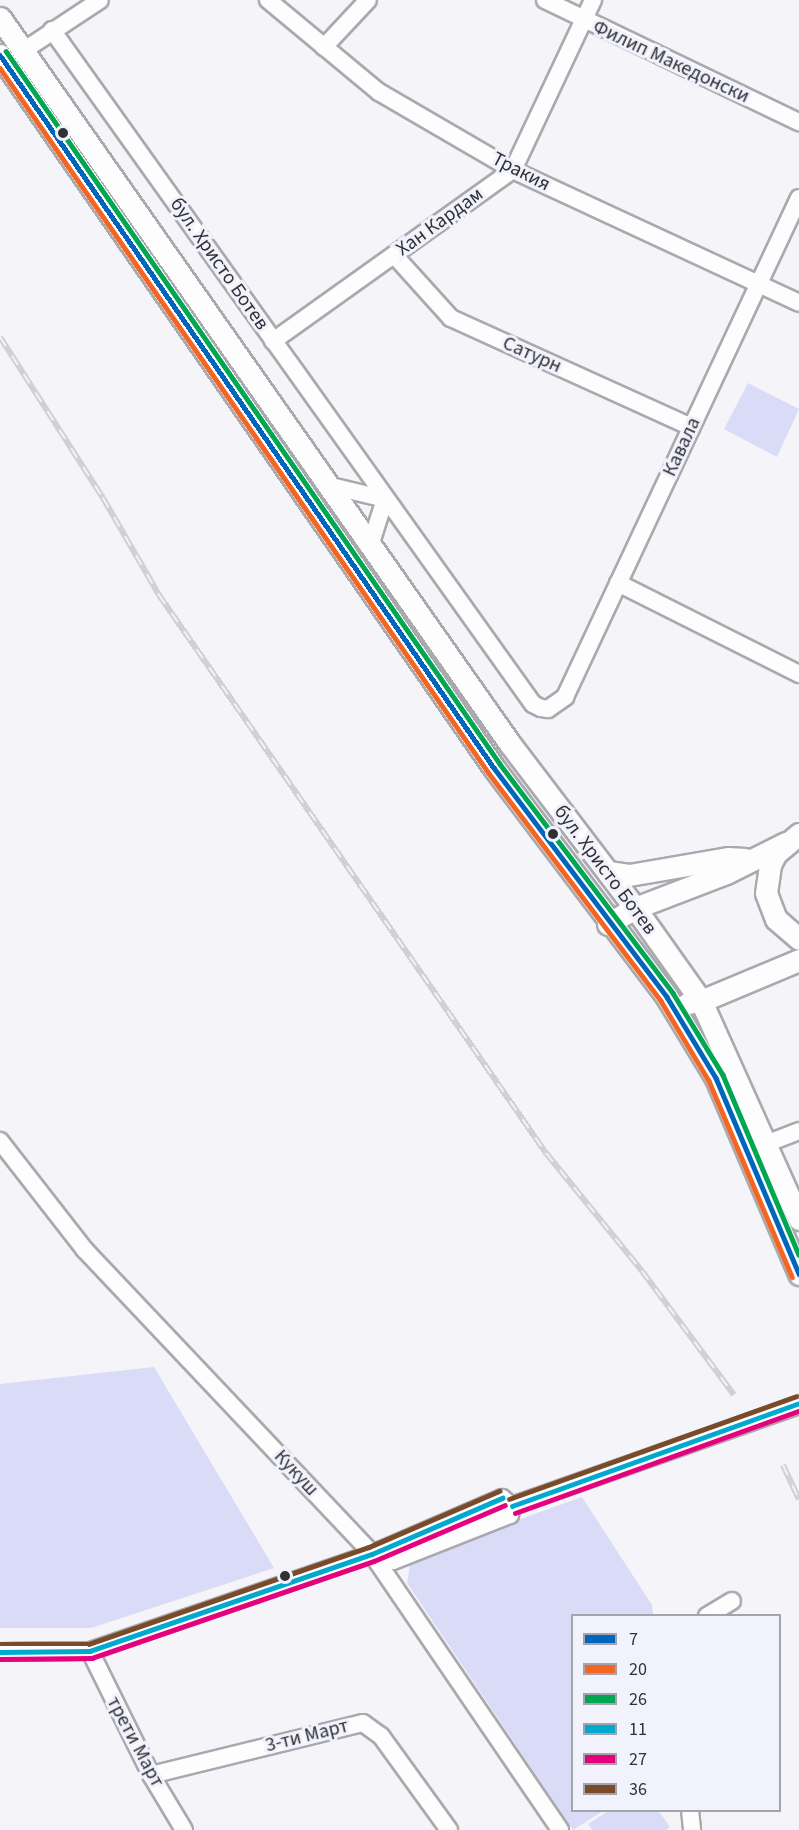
<!DOCTYPE html>
<meta charset="utf-8">
<style>
body{margin:0}
#map{position:relative;width:799px;height:1830px;overflow:hidden;background:#f4f4f9;font-family:"Source Sans 3",sans-serif}
div>[style]{position:absolute}
.green>*{inset:0;background:#dadcf7}
.roads{filter:drop-shadow(2px 0 #a9a9ae) drop-shadow(-2px 0 #a9a9ae) drop-shadow(0 2px #a9a9ae) drop-shadow(0 -2px #a9a9ae)}
.minor>*{height:16px;margin:-8px;padding:0 8px;transform-origin:8px;border-radius:8px;background:#fdfdfe}
.major>*{height:21px;margin:-10.5px;padding:0 10.5px;transform-origin:10.5px;border-radius:10.5px;background:#fdfdfe}
.rail>*{height:6px;margin-top:-3px;transform-origin:0;background:repeating-linear-gradient(90deg,#f1f2fc 0 11px,#d0d1d3 0 22px);box-sizing:border-box;border-block:2px solid #d0d1d3}
.bus-1>*{height:4.5px;margin:-2.25px;padding:0 2.25px;transform-origin:2.25px;border-radius:2.25px;background:#0065bd}
.bus-2>*{height:4.5px;margin:-2.25px;padding:0 2.25px;transform-origin:2.25px;border-radius:2.25px;background:#f26522}
.bus-3>*{height:4.5px;margin:-2.25px;padding:0 2.25px;transform-origin:2.25px;border-radius:2.25px;background:#00a651}
.bus-4>*{height:4.5px;margin:-2.25px;padding:0 2.25px;transform-origin:2.25px;border-radius:2.25px;background:#00a9ce}
.bus-5>*{height:4.5px;margin:-2.25px;padding:0 2.25px;transform-origin:2.25px;border-radius:2.25px;background:#e5007d}
.bus-6>*{height:4.5px;margin:-2.25px;padding:0 2.25px;transform-origin:2.25px;border-radius:2.25px;background:#7a4b2a}
.dots>*{width:16px;height:16px;translate:-50% -50%;box-sizing:border-box;border:3px solid #f1f2fc;border-radius:50%}
span{translate:-50% -50%;white-space:nowrap;text-align:center;line-height:1.15;-webkit-text-stroke:6px #f1f2fc;paint-order:stroke}
.street-label{font-size:20px;color:#303037}
.legend{position:absolute;left:571px;top:1614px;width:210px;height:198px;box-sizing:border-box;background:#f1f2fc;border:2px solid #a4a4ad;margin:0;padding:8px 10px;list-style:none;font-size:18px;color:#303037}
.legend li{display:flex;align-items:center;gap:12px;height:30px}
.legend b{width:30px;border:2px solid #a4a4ad}
</style>
<div id="map">
<div class="green">
<i style="clip-path:polygon(748px 383px,799px 409px,777px 457px,724px 429px)"></i>
<i style="clip-path:polygon(154px 1367px,274px 1568px,91px 1628px,0 1628px,0 1384px)"></i>
<i style="clip-path:polygon(582px 1497px,652px 1605px,653px 1615px,572px 1616px,572px 1810px,603px 1811px,573px 1830px,407px 1583px,411px 1558px)"></i>
<i style="clip-path:polygon(658px 1810px,670px 1827px,666px 1830px,592px 1830px,588px 1824px,608px 1811px)"></i>
</div>
<div class="roads">
<div class="minor">
<i style="left:268px;top:0;width:144px;rotate:39.7deg"></i>
<i style="left:379px;top:92px;width:155px;rotate:30.2deg"></i>
<i style="left:513px;top:170px;width:315px;rotate:24.9deg"></i>
<i style="left:545px;top:0;width:282px;rotate:25.7deg"></i>
<i style="left:52px;top:30px;width:828px;rotate:54.49deg"></i>
<i style="left:533px;top:704px;width:9px;rotate:27deg"></i>
<i style="left:541px;top:708px;width:7px;rotate:8deg"></i>
<i style="left:548px;top:709px;width:21px;rotate:-35deg"></i>
<i style="left:565px;top:697px;width:551px;rotate:-64.88deg"></i>
<i style="left:324px;top:47px;width:64px;rotate:-46.9deg"></i>
<i style="left:23px;top:51px;width:92px;rotate:-33.5deg"></i>
<i style="left:394px;top:255px;width:85px;rotate:47.9deg"></i>
<i style="left:451px;top:318px;width:264px;rotate:24.4deg"></i>
<i style="left:273px;top:341px;width:295px;rotate:-35.5deg"></i>
<i style="left:513px;top:170px;width:188px;rotate:-64.8deg"></i>
<i style="left:331px;top:486px;width:56px;rotate:13.5deg"></i>
<i style="left:385px;top:499px;width:46px;rotate:107.7deg"></i>
<i style="left:618px;top:583px;width:203px;rotate:26.7deg"></i>
<i style="left:0;top:1141px;width:138px;rotate:52.1deg"></i>
<i style="left:85px;top:1250px;width:418px;rotate:46.6deg"></i>
<i style="left:372px;top:1554px;width:334px;rotate:55.7deg"></i>
<i style="left:768px;top:1143px;width:33px;rotate:-21deg"></i>
<i style="left:512px;top:1506px;width:304px;rotate:-19.4deg"></i>
<i style="left:372px;top:1554px;width:22px;rotate:18deg"></i>
<i style="left:393px;top:1561px;width:126px;rotate:-21.5deg"></i>
<i style="left:510px;top:1515px;width:9px;rotate:-77deg"></i>
<i style="left:707px;top:1616px;width:29px;rotate:-31deg"></i>
<i style="left:90px;top:1651px;width:138px;rotate:63.8deg"></i>
<i style="left:151px;top:1775px;width:64px;rotate:59deg"></i>
<i style="left:0;top:1652px;width:90px;rotate:-0.6deg"></i>
<i style="left:90px;top:1651px;width:298px;rotate:-19deg"></i>
<i style="left:372px;top:1554px;width:142px;rotate:-23.3deg"></i>
<i style="left:502px;top:1498px;width:13px;rotate:39deg"></i>
<i style="left:151px;top:1775px;width:218px;rotate:-13.8deg"></i>
<i style="left:363px;top:1723px;width:22px;rotate:36deg"></i>
<i style="left:381px;top:1736px;width:116px;rotate:54.1deg"></i>
<i style="left:690px;top:1810px;width:20px;rotate:84deg"></i>
</div>
<div class="major">
<i style="left:0;top:18px;width:887px;rotate:54.91deg"></i>
<i style="left:510px;top:744px;width:206px;rotate:52.7deg"></i>
<i style="left:635px;top:908px;width:114px;rotate:54.6deg"></i>
<i style="left:701px;top:1001px;width:239px;rotate:65.8deg"></i>
<i style="left:0;top:55px;width:867px;rotate:55.28deg"></i>
<i style="left:494px;top:768px;width:287px;rotate:52.9deg"></i>
<i style="left:667px;top:997px;width:95px;rotate:58.8deg"></i>
<i style="left:716px;top:1078px;width:213px;rotate:67deg"></i>
<i style="left:799px;top:834px;width:30px;rotate:140deg"></i>
<i style="left:776px;top:853px;width:13px;rotate:117deg"></i>
<i style="left:770px;top:865px;width:28px;rotate:98deg"></i>
<i style="left:766px;top:893px;width:28px;rotate:69deg"></i>
<i style="left:776px;top:919px;width:30px;rotate:41deg"></i>
<i style="left:608px;top:872px;width:21px;rotate:8deg"></i>
<i style="left:629px;top:875px;width:100px;rotate:-9.7deg"></i>
<i style="left:728px;top:858px;width:17px;rotate:3deg"></i>
<i style="left:608px;top:924px;width:31px;rotate:-31deg"></i>
<i style="left:635px;top:908px;width:97px;rotate:-21deg"></i>
<i style="left:726px;top:873px;width:67px;rotate:-26.6deg"></i>
<i style="left:688px;top:1003px;width:13px;rotate:-9deg"></i>
<i style="left:701px;top:1001px;width:106px;rotate:-22.7deg"></i>
</div>
</div>
<div class="rail">
<i style="left:0;top:337px;width:191px;rotate:57.4deg"></i>
<i style="left:103px;top:498px;width:112px;rotate:60deg"></i>
<i style="left:159px;top:595px;width:679px;rotate:55.26deg"></i>
<i style="left:546px;top:1153px;width:152px;rotate:50.9deg"></i>
<i style="left:642px;top:1271px;width:154px;rotate:53.4deg"></i>
<i style="left:783px;top:1465px;width:38px;rotate:65deg"></i>
</div>
<div class="bus-1">
<i style="left:0;top:55px;width:867px;rotate:55.28deg"></i>
<i style="left:494px;top:768px;width:287px;rotate:52.9deg"></i>
<i style="left:667px;top:997px;width:95px;rotate:58.8deg"></i>
<i style="left:716px;top:1078px;width:213px;rotate:67deg"></i>
</div>
<div class="bus-2">
<i style="left:0;top:68px;width:857px;rotate:55.27deg"></i>
<i style="left:488px;top:772px;width:287px;rotate:52.9deg"></i>
<i style="left:661px;top:1001px;width:93px;rotate:59deg"></i>
<i style="left:709px;top:1081px;width:213px;rotate:67deg"></i>
</div>
<div class="bus-3">
<i style="left:6px;top:51px;width:867px;rotate:55.28deg"></i>
<i style="left:500px;top:764px;width:287px;rotate:52.9deg"></i>
<i style="left:673px;top:993px;width:96px;rotate:58.6deg"></i>
<i style="left:723px;top:1075px;width:195px;rotate:67.1deg"></i>
</div>
<div class="bus-4">
<i style="left:512px;top:1506px;width:305px;rotate:-19.7deg"></i>
<i style="left:0;top:1652px;width:90px;rotate:-0.6deg"></i>
<i style="left:90px;top:1651px;width:298px;rotate:-19deg"></i>
<i style="left:372px;top:1554px;width:142px;rotate:-23.3deg"></i>
</div>
<div class="bus-5">
<i style="left:515px;top:1513px;width:302px;rotate:-19.8deg"></i>
<i style="left:0;top:1659px;width:92px;rotate:-0.6deg"></i>
<i style="left:92px;top:1658px;width:298px;rotate:-19deg"></i>
<i style="left:374px;top:1561px;width:142px;rotate:-23.1deg"></i>
</div>
<div class="bus-6">
<i style="left:509px;top:1499px;width:305px;rotate:-19.7deg"></i>
<i style="left:0;top:1644px;width:89px"></i>
<i style="left:89px;top:1644px;width:296px;rotate:-19.1deg"></i>
<i style="left:369px;top:1547px;width:142px;rotate:-23.3deg"></i>
</div>
<div class="dots">
<i style="left:63px;top:133px;background:#303037"></i>
<i style="left:553px;top:834px;background:#303037"></i>
<i style="left:285px;top:1576px;background:#303037"></i>
</div>
<div class="street-label">
<span style="left:671px;top:62px;rotate:25deg">Филип Македонски</span>
<span style="left:521px;top:172px;rotate:27deg">Тракия</span>
<span style="left:440px;top:222px;rotate:-36deg">Хан Кардам</span>
<span style="left:219px;top:264px;rotate:55deg">бул. Христо Ботев</span>
<span style="left:532px;top:355px;rotate:24deg">Сатурн</span>
<span style="left:682px;top:447px;rotate:-65deg">Кавала</span>
<span style="left:605px;top:870px;rotate:53deg">бул. Христо Ботев</span>
<span style="left:296px;top:1473px;rotate:47deg">Кукуш</span>
<span style="left:307px;top:1736px;rotate:-14deg">3-ти Март</span>
<span style="left:135px;top:1742px;rotate:62deg">трети Март</span>
</div>
<ul class="legend">
<li><b style="height:8px;background:#0065bd"></b>7</li>
<li><b style="height:8px;background:#f26522"></b>20</li>
<li><b style="height:8px;background:#00a651"></b>26</li>
<li><b style="height:8px;background:#00a9ce"></b>11</li>
<li><b style="height:8px;background:#e5007d"></b>27</li>
<li><b style="height:8px;background:#7a4b2a"></b>36</li>
</ul>
</div>
